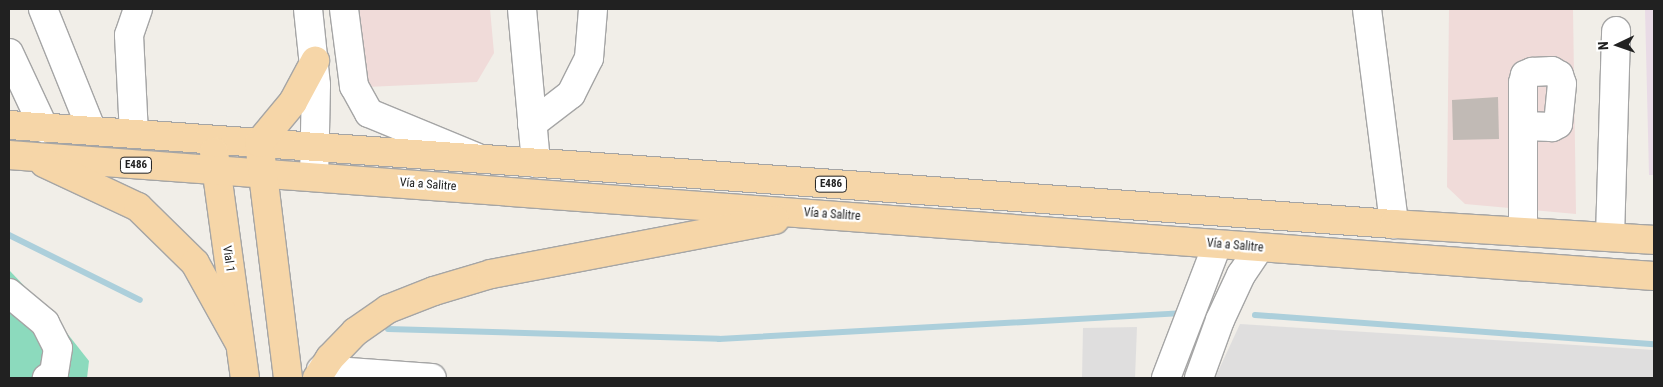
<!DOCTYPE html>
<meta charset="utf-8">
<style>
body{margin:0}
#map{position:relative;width:1663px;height:387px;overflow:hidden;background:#f1eee8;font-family:"Roboto Condensed",sans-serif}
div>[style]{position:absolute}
.residential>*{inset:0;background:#dfdede}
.commercial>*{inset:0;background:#f0dbd9}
.industrial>*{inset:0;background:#e9dbe6}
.pitch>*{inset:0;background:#8cdabd}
.stream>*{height:6px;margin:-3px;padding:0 3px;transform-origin:3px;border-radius:3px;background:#accfdb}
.building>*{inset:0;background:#c1bab5}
.roads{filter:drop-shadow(1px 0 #a5a5a5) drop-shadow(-1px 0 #a5a5a5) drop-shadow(0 1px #a5a5a5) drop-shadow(0 -1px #a5a5a5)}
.minor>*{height:28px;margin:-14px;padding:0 14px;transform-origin:14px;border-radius:14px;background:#fff}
.major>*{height:28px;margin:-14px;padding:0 14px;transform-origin:14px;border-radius:14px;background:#f6d6a8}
span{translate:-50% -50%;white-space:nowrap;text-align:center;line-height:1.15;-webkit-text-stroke:4.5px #fff;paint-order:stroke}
.shield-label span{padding:1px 4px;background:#fff;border:1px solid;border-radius:4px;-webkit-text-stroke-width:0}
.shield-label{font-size:11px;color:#212121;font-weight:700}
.street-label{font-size:12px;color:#212121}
.frame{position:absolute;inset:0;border:10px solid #212121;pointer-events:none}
.north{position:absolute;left:1593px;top:20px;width:50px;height:50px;-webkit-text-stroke:4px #fff;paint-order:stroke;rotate:267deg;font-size:14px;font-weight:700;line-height:20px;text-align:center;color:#212121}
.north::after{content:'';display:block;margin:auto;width:18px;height:22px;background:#212121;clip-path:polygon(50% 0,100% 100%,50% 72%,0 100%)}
</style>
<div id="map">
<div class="residential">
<i style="clip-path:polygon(1240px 324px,1654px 350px,1654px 378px,1215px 378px)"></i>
<i style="clip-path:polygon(1137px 327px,1135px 378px,1082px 378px,1083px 328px)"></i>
</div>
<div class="commercial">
<i style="clip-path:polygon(355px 9px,490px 9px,494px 53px,477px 82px,367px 87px)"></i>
<i style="clip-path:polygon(1449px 9px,1573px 9px,1576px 214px,1465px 204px,1447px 187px)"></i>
</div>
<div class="industrial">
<i style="clip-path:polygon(1645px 9px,1654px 9px,1654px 175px,1649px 175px)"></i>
</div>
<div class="pitch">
<i style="clip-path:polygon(9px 270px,55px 318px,89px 361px,87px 378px,9px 378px)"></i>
</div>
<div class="stream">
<i style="left:9px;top:235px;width:146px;rotate:26.4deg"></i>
<i style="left:1255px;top:315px;width:400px;rotate:4.2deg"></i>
<i style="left:388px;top:329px;width:331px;rotate:1.7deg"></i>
<i style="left:719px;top:339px;width:459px;rotate:-3.2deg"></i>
</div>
<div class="building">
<i style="clip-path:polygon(1498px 97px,1499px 139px,1453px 140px,1452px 100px)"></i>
</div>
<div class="roads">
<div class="minor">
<i style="left:43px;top:9px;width:131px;rotate:68.1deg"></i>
<i style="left:308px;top:9px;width:76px;rotate:84deg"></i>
<i style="left:316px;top:85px;width:92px;rotate:91.2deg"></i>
<i style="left:344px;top:9px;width:78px;rotate:82.6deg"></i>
<i style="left:354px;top:86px;width:31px;rotate:61deg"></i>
<i style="left:369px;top:113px;width:116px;rotate:22.4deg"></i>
<i style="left:522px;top:9px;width:155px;rotate:84.8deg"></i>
<i style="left:1367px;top:9px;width:217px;rotate:82.8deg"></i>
<i style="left:9px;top:53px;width:83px;rotate:65deg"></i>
<i style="left:532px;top:124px;width:49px;rotate:-37.6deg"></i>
<i style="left:571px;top:94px;width:40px;rotate:-63.4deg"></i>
<i style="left:589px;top:58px;width:49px;rotate:-85.3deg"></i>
<i style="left:134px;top:134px;width:99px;rotate:-92.9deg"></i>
<i style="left:129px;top:35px;width:28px;rotate:-71deg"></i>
<i style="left:1523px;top:232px;width:149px;rotate:-90deg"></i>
<i style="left:1523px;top:83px;width:8px;rotate:-76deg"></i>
<i style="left:1525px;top:75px;width:8px;rotate:-23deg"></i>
<i style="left:1532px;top:72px;width:20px;rotate:-3deg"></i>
<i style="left:1552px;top:71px;width:8px;rotate:30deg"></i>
<i style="left:1559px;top:75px;width:9px;rotate:72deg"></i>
<i style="left:1562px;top:84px;width:40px;rotate:95.7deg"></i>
<i style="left:1558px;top:124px;width:7px;rotate:153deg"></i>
<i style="left:1552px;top:127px;width:28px;rotate:-178deg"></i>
<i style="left:1610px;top:237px;width:206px;rotate:-88.3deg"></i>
<i style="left:9px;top:293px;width:47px;rotate:39.8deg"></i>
<i style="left:45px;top:323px;width:28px;rotate:63deg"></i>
<i style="left:58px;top:348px;width:25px;rotate:99deg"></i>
<i style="left:54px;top:373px;width:9px;rotate:144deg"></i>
<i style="left:321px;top:370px;width:111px;rotate:4.1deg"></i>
<i style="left:1166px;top:378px;width:142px;rotate:-69deg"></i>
<i style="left:1199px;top:378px;width:62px;rotate:-70.1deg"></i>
<i style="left:1220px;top:320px;width:50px;rotate:-65deg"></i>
<i style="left:1241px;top:275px;width:32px;rotate:-56deg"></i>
</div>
<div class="major">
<i style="left:9px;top:125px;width:1389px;rotate:4.09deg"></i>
<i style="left:1394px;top:224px;width:260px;rotate:3.5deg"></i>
<i style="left:214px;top:152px;width:228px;rotate:82.2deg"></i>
<i style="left:9px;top:155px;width:1649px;rotate:4.21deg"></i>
<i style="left:44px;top:163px;width:104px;rotate:25.1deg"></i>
<i style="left:138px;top:207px;width:80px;rotate:44.5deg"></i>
<i style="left:195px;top:263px;width:90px;rotate:60.9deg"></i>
<i style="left:288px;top:378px;width:237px;rotate:-97deg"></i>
<i style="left:259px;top:143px;width:53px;rotate:-50.3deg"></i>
<i style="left:293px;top:102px;width:47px;rotate:-61.8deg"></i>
<i style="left:317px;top:378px;width:24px;rotate:-57deg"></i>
<i style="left:330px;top:358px;width:36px;rotate:-46deg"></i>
<i style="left:355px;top:332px;width:40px;rotate:-34.9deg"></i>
<i style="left:388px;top:309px;width:49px;rotate:-21.4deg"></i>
<i style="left:434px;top:291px;width:59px;rotate:-16.6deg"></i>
<i style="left:491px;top:274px;width:289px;rotate:-10.8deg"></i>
</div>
</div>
<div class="shield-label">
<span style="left:136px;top:165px">E486</span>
<span style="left:831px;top:184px">E486</span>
</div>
<div class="street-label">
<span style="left:428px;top:185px;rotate:4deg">Vía a Salitre</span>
<span style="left:832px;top:215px;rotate:4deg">Vía a Salitre</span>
<span style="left:1235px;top:246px;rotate:5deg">Vía a Salitre</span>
<span style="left:228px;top:259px;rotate:82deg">Vial 1</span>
</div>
<div class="frame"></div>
<div class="north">N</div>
</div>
